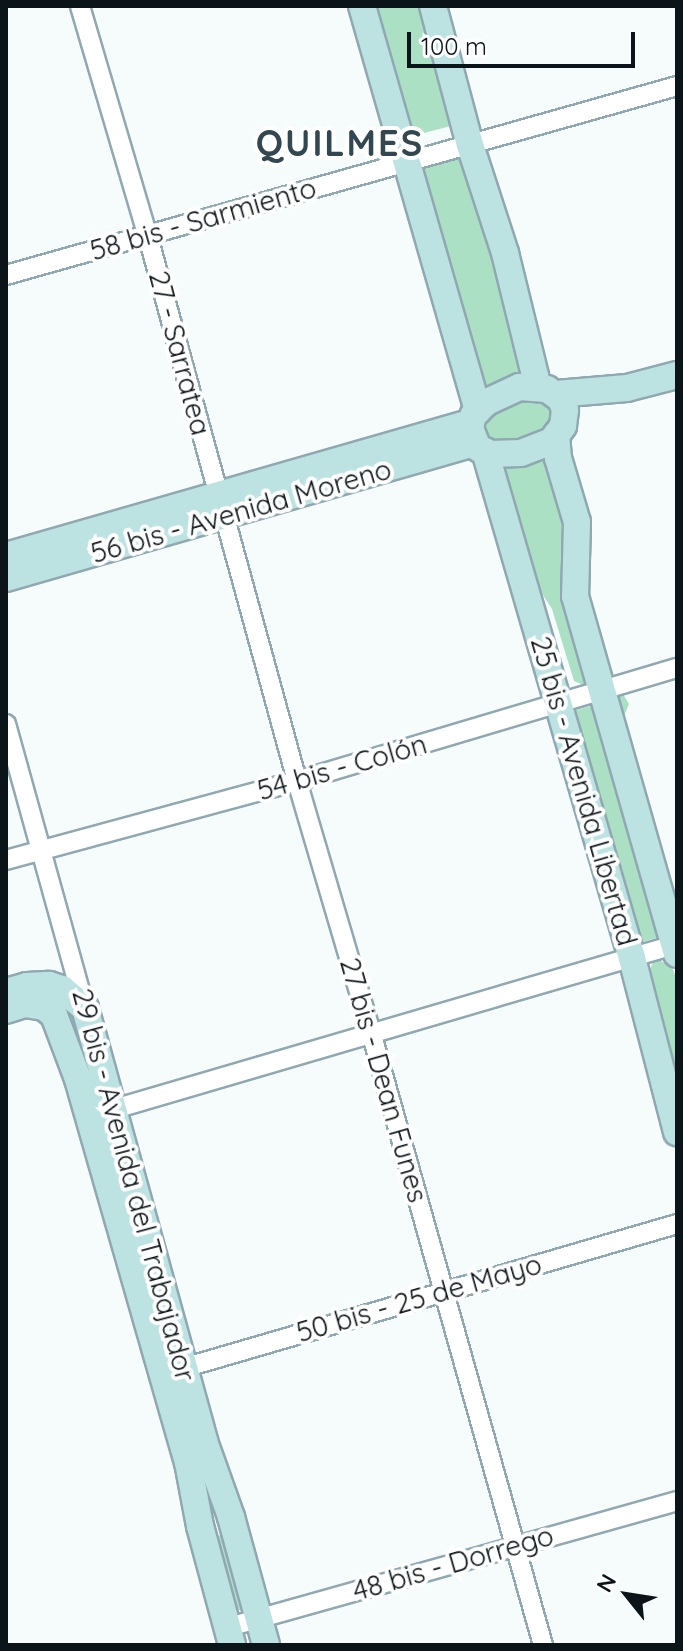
<!DOCTYPE html>
<meta charset="utf-8">
<style>
body{margin:0}
#map{position:relative;width:683px;height:1651px;overflow:hidden;background:#f6fbfc;font-family:Quicksand,sans-serif}
div>[style]{position:absolute}
.green>*{inset:0;background:#abe0c5}
.roads{filter:drop-shadow(2px 0 #90a8b1) drop-shadow(-2px 0 #90a8b1) drop-shadow(0 2px #90a8b1) drop-shadow(0 -2px #90a8b1)}
.street>*{height:18px;margin:-9px;padding:0 9px;transform-origin:9px;border-radius:9px;background:#fff}
.secondary>*{height:26px;margin:-13px;padding:0 13px;transform-origin:13px;border-radius:13px;background:#bce2e1}
span{translate:-50% -50%;white-space:nowrap;text-align:center;line-height:1.15;-webkit-text-stroke:8px #fff;paint-order:stroke}
.street-label{font-size:28px;color:#0b1418}
.district-label{font-size:36px;color:#32474f;font-weight:700;letter-spacing:2px}
.frame{position:absolute;inset:0;border:8px solid #0b1418;pointer-events:none}
.north{position:absolute;left:587px;top:1555px;width:80px;height:80px;-webkit-text-stroke:6px #fff;paint-order:stroke;rotate:300deg;font-size:22px;font-weight:700;line-height:32px;text-align:center;color:#0b1418}
.north::after{content:'';display:block;margin:auto;width:28px;height:36px;background:#0b1418;clip-path:polygon(50% 0,100% 100%,50% 72%,0 100%)}
.scale{position:absolute;left:407px;top:32px;width:228px;height:36px;box-sizing:border-box;border:4px solid #0b1418;border-top:0;padding-left:10px;font-size:24px;line-height:28px;white-space:nowrap;color:#0b1418;-webkit-text-stroke:6px #fff;paint-order:stroke}
</style>
<div id="map">
<div class="green">
<i style="clip-path:polygon(373px 6px,424px 6px,455px 125px,408px 137px)"></i>
<i style="clip-path:polygon(465px 157px,528px 377px,481px 390px,418px 170px)"></i>
<i style="clip-path:polygon(534px 397px,554px 408px,556px 417px,542px 433px,495px 445px,479px 436px,483px 414px,497px 406px)"></i>
<i style="clip-path:polygon(548px 455px,567px 521px,586px 680px,583px 685px,574px 681px,552px 609px,532px 578px,503px 472px,506px 464px)"></i>
<i style="clip-path:polygon(623px 694px,629px 704px,624px 716px,677px 900px,677px 918px,615px 701px)"></i>
<i style="clip-path:polygon(597px 704px,662px 936px,639px 943px,573px 711px)"></i>
<i style="clip-path:polygon(659px 960px,672px 967px,677px 980px,677px 1091px,647px 977px,653px 962px)"></i>
<i style="clip-path:polygon(226px 1534px,245px 1607px,241px 1611px,233px 1607px,213px 1537px)"></i>
</div>
<div class="roads">
<div class="street">
<i style="left:80px;top:6px;width:237px;rotate:73.6deg"></i>
<i style="left:147px;top:233px;width:568px;rotate:74.69deg"></i>
<i style="left:297px;top:781px;width:262px;rotate:73.6deg"></i>
<i style="left:371px;top:1032px;width:637px;rotate:74.33deg"></i>
<i style="left:6px;top:275px;width:697px;rotate:-15.73deg"></i>
<i style="left:6px;top:724px;width:295px;rotate:74.5deg"></i>
<i style="left:6px;top:860px;width:302px;rotate:-15.2deg"></i>
<i style="left:297px;top:781px;width:396px;rotate:-16.6deg"></i>
<i style="left:104px;top:1112px;width:597px;rotate:-16.34deg"></i>
<i style="left:173px;top:1371px;width:525px;rotate:-16.26deg"></i>
<i style="left:229px;top:1627px;width:465px;rotate:-15.7deg"></i>
</div>
<div class="secondary">
<i style="left:362px;top:6px;width:421px;rotate:74deg"></i>
<i style="left:433px;top:6px;width:144px;rotate:75.1deg"></i>
<i style="left:470px;top:145px;width:114px;rotate:72deg"></i>
<i style="left:505px;top:253px;width:138px;rotate:76.2deg"></i>
<i style="left:519px;top:387px;width:28px;rotate:4deg"></i>
<i style="left:547px;top:389px;width:17px;rotate:36deg"></i>
<i style="left:561px;top:399px;width:12px;rotate:70deg"></i>
<i style="left:565px;top:410px;width:16px;rotate:97deg"></i>
<i style="left:563px;top:426px;width:19px;rotate:126deg"></i>
<i style="left:552px;top:441px;width:33px;rotate:159deg"></i>
<i style="left:521px;top:453px;width:31px;rotate:178deg"></i>
<i style="left:490px;top:454px;width:13px;rotate:-153deg"></i>
<i style="left:478px;top:448px;width:24px;rotate:-112deg"></i>
<i style="left:469px;top:426px;width:13px;rotate:-67deg"></i>
<i style="left:474px;top:414px;width:18px;rotate:-43deg"></i>
<i style="left:487px;top:402px;width:35px;rotate:-25deg"></i>
<i style="left:556px;top:394px;width:71px;rotate:-4.8deg"></i>
<i style="left:627px;top:388px;width:52px;rotate:-14.6deg"></i>
<i style="left:556px;top:435px;width:23px;rotate:85deg"></i>
<i style="left:558px;top:458px;width:67px;rotate:73.5deg"></i>
<i style="left:577px;top:522px;width:74px;rotate:91.5deg"></i>
<i style="left:575px;top:596px;width:372px;rotate:74.1deg"></i>
<i style="left:485px;top:451px;width:528px;rotate:73.83deg"></i>
<i style="left:632px;top:958px;width:180px;rotate:75.5deg"></i>
<i style="left:6px;top:556px;width:484px;rotate:-16deg"></i>
<i style="left:6px;top:578px;width:488px;rotate:-16.1deg"></i>
<i style="left:6px;top:992px;width:22px;rotate:-16deg"></i>
<i style="left:27px;top:986px;width:22px;rotate:-3deg"></i>
<i style="left:49px;top:985px;width:14px;rotate:17deg"></i>
<i style="left:62px;top:989px;width:30px;rotate:40deg"></i>
<i style="left:85px;top:1008px;width:449px;rotate:74.6deg"></i>
<i style="left:204px;top:1441px;width:81px;rotate:70.4deg"></i>
<i style="left:231px;top:1517px;width:133px;rotate:74.7deg"></i>
<i style="left:6px;top:1010px;width:20px;rotate:-18deg"></i>
<i style="left:25px;top:1004px;width:19px;rotate:9deg"></i>
<i style="left:44px;top:1007px;width:13px;rotate:39deg"></i>
<i style="left:54px;top:1015px;width:68px;rotate:69.4deg"></i>
<i style="left:78px;top:1079px;width:398px;rotate:74deg"></i>
<i style="left:188px;top:1462px;width:65px;rotate:79.4deg"></i>
<i style="left:200px;top:1526px;width:123px;rotate:74.9deg"></i>
</div>
</div>
<div class="street-label">
<span style="left:203px;top:219px;rotate:-16deg">58 bis - Sarmiento</span>
<span style="left:180px;top:353px;rotate:75deg">27 - Sarratea</span>
<span style="left:241px;top:511px;rotate:-16deg">56 bis - Avenida Moreno</span>
<span style="left:342px;top:767px;rotate:-16deg">54 bis - Colón</span>
<span style="left:584px;top:791px;rotate:74deg">25 bis - Avenida Libertad</span>
<span style="left:384px;top:1080px;rotate:74deg">27 bis - Dean Funes</span>
<span style="left:134px;top:1185px;rotate:75deg">29 bis - Avenida del Trabajador</span>
<span style="left:419px;top:1298px;rotate:-16deg">50 bis - 25 de Mayo</span>
<span style="left:453px;top:1563px;rotate:-16deg">48 bis - Dorrego</span>
</div>
<div class="district-label">
<span style="left:340px;top:143px">QUILMES</span>
</div>
<div class="frame"></div>
<div class="north">N</div>
<div class="scale">100 m</div>
</div>
